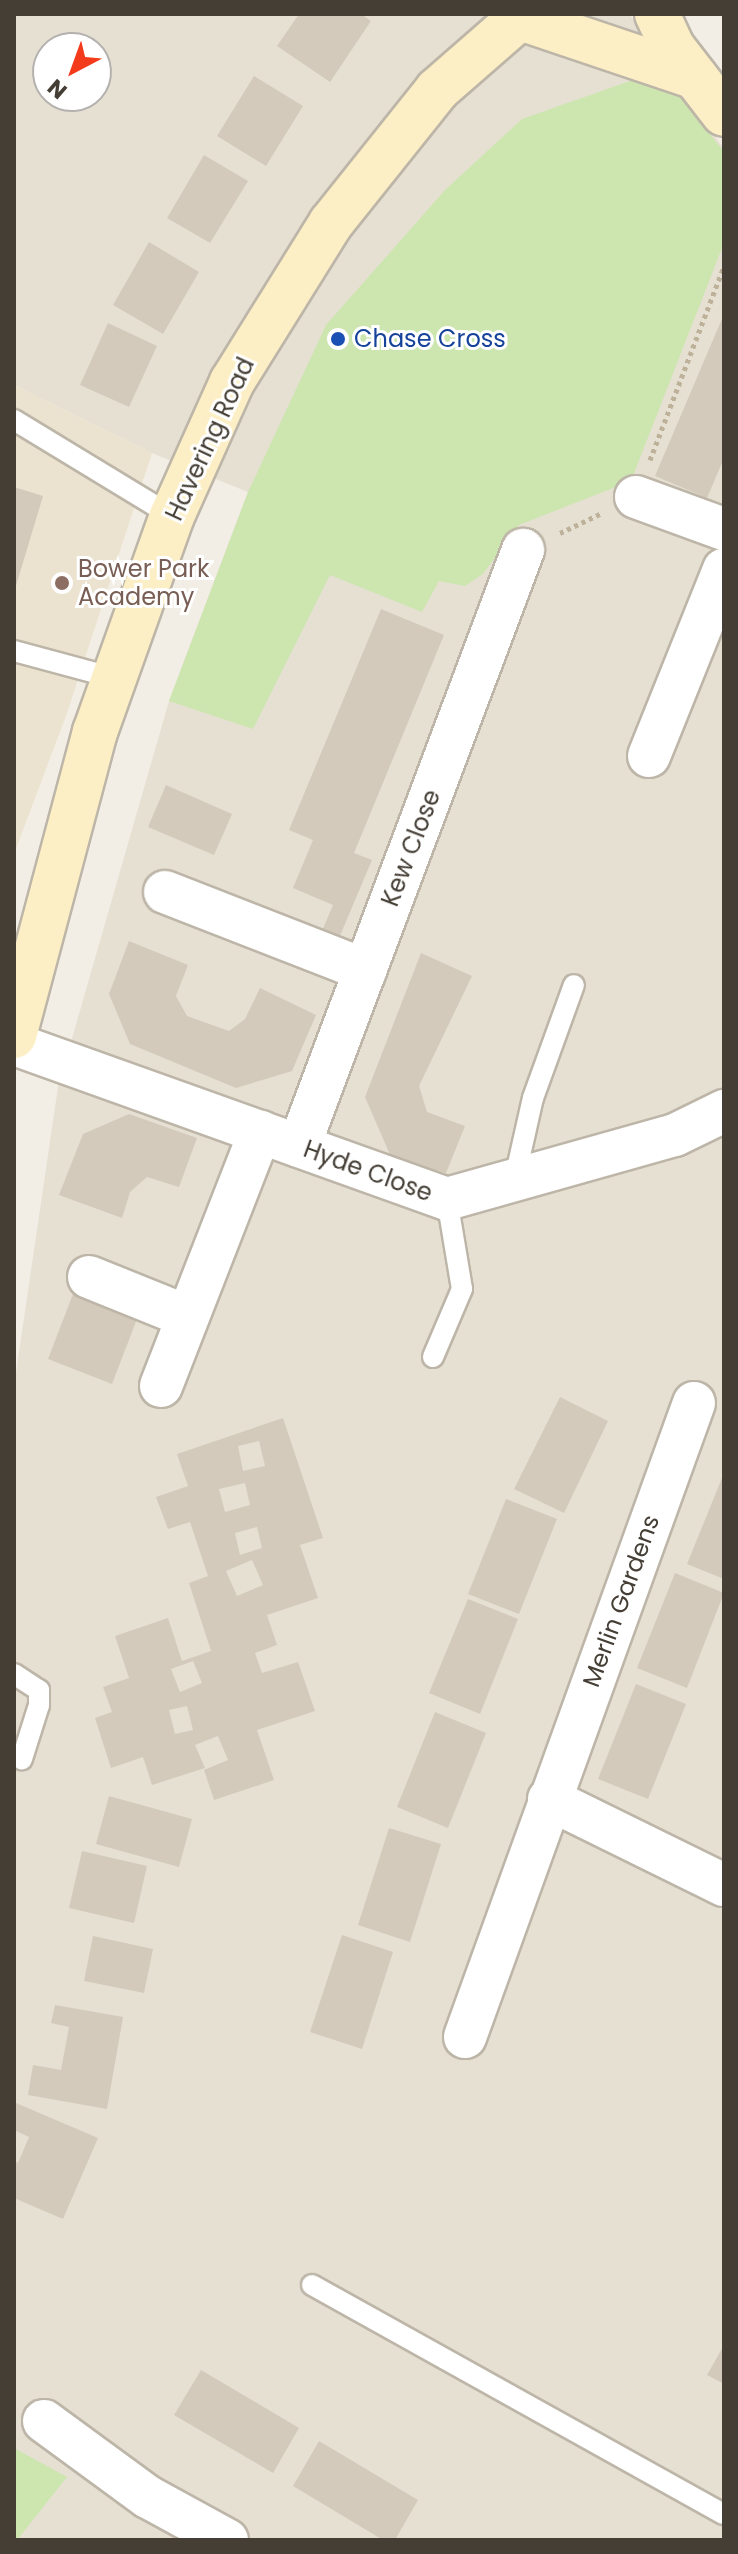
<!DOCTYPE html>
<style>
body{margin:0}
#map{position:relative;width:738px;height:2554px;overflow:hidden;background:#f2eee5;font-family:Poppins,sans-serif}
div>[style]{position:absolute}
.residential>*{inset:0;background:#e6e0d3}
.education>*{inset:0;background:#ebe3cf}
.green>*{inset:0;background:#cde5af}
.building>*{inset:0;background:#d3cabb}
.path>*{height:5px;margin-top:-2.5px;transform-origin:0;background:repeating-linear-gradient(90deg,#beb19a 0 4px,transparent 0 8px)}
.roads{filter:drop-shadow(2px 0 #bdb6a8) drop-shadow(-2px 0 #bdb6a8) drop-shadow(0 2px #bdb6a8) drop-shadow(0 -2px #bdb6a8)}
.service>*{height:20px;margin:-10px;padding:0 10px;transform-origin:10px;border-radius:10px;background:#fff}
.minor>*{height:42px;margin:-21px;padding:0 21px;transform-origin:21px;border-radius:21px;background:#fff}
.secondary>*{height:44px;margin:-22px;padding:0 22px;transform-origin:22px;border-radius:22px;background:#fdefc5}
.dots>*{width:22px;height:22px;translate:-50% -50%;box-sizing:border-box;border:4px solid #fff;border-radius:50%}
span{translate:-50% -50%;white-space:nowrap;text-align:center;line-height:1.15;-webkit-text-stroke:6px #fff;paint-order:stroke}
.transit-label{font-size:24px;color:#164399}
.left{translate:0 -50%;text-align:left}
.street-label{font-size:24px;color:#443e35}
.education-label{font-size:24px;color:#785e54}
.frame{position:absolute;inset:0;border:16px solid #443e35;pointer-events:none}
.north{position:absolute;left:32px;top:32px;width:80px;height:80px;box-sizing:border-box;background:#fff;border:2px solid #b4b2ae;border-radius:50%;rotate:221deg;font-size:22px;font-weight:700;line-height:32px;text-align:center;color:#443e35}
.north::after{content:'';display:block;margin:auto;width:28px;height:36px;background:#f33b1b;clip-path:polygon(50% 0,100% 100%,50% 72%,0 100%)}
</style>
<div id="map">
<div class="residential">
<i style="clip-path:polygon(evenodd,14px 14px,629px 14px,724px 149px,724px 2540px,14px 2540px,14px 1386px,58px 1087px,169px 701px,248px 492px,152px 453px,14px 385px,14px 14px,48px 48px,96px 48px,96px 96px,48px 96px,48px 48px)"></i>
</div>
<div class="education">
<i style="clip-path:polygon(14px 385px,152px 453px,67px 713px,14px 854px)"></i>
</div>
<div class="green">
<i style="clip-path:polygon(661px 70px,724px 152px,724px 243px,631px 481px,519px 525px,483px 574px,465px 586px,439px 581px,422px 612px,330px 575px,253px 729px,169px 701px,248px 492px,326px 325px,445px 190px,522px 119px)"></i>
<i style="clip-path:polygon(14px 2448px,67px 2477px,17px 2540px,14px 2540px)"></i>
</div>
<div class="building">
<i style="clip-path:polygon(299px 14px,361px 14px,371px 21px,330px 82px,277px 46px)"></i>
<i style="clip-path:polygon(254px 76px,303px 106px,266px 166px,217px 136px)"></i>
<i style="clip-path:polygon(204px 155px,248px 181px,210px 243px,167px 218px)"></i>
<i style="clip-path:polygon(149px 242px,199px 272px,163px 334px,113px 305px)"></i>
<i style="clip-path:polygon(724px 314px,724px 458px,707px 498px,655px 476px)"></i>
<i style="clip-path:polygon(108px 323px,157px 346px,129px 407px,80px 385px)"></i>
<i style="clip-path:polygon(14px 487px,43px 496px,15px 589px,14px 589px)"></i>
<i style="clip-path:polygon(381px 609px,444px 635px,354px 853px,372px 860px,339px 938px,322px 931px,333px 905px,293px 888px,313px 840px,289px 830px)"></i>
<i style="clip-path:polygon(166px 785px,232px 814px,214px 855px,148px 827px)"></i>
<i style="clip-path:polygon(129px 941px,188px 965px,176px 996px,187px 1016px,229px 1031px,245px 1019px,260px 988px,316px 1015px,292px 1071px,236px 1088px,130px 1044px,109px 994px)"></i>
<i style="clip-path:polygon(421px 953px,472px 976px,419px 1086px,427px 1112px,465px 1126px,446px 1173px,391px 1157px,365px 1097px)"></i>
<i style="clip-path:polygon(129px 1114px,197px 1138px,179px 1187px,147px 1177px,130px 1192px,122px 1218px,59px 1195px,83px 1134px)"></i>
<i style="clip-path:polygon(73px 1294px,137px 1319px,112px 1384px,48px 1359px)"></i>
<i style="clip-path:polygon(560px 1397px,608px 1421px,564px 1513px,514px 1489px)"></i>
<i style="clip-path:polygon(evenodd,283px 1418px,323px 1538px,300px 1545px,318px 1598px,267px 1615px,277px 1645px,255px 1653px,262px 1673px,298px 1662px,315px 1711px,257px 1730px,274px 1780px,214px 1800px,204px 1770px,228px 1760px,218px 1736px,195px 1745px,205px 1768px,152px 1785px,143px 1757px,111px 1768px,95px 1718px,112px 1712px,103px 1687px,129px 1678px,115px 1636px,168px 1618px,182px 1661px,211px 1651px,189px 1583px,208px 1576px,190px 1522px,168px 1529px,156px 1497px,188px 1486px,177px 1454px,283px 1418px,259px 1441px,265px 1466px,243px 1471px,238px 1446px,259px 1441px,283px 1418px,245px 1483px,250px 1505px,225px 1512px,219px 1489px,245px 1483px,283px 1418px,257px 1527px,262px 1548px,240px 1555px,235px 1533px,257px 1527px,283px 1418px,252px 1560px,263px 1585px,237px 1596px,226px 1571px,252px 1560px,283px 1418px,193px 1661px,202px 1683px,180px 1692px,171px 1669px,193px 1661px,283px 1418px,187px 1706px,193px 1730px,175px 1734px,169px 1710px,187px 1706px)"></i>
<i style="clip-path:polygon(724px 1473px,724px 1579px,687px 1564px)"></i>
<i style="clip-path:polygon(506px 1499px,557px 1519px,519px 1614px,468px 1594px)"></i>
<i style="clip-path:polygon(675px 1573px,724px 1593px,687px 1688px,637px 1668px)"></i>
<i style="clip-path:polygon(468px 1599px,518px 1619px,480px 1714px,429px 1693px)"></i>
<i style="clip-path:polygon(636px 1684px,686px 1704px,648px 1799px,598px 1779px)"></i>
<i style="clip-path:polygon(435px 1712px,486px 1733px,448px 1828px,397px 1807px)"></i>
<i style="clip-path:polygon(109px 1796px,192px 1819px,179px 1867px,96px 1844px)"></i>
<i style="clip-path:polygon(389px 1828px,441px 1844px,410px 1942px,358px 1925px)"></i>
<i style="clip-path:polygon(82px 1851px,147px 1866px,134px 1923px,69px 1908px)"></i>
<i style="clip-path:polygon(342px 1935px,393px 1952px,362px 2049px,310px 2032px)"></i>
<i style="clip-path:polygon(93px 1936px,153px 1949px,144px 1993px,84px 1981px)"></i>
<i style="clip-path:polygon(55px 2005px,123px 2017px,107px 2109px,28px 2095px,33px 2065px,61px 2070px,69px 2027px,51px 2023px)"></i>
<i style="clip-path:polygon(16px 2103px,98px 2138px,63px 2219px,14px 2198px,14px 2161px,18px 2163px,29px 2137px,14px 2130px)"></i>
<i style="clip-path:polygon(724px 2345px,724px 2384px,707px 2375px)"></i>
<i style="clip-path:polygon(201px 2370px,299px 2428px,273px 2473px,174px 2415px)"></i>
<i style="clip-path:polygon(319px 2441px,418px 2500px,395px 2540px,383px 2540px,293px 2486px)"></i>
</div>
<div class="path">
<i style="left:650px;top:460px;width:208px;rotate:-69.1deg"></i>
<i style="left:560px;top:533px;width:47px;rotate:-25.5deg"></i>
</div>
<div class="roads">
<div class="service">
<i style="left:14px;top:420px;width:185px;rotate:31.3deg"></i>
<i style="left:14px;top:651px;width:104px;rotate:15.1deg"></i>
<i style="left:514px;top:1182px;width:86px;rotate:-77.3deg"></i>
<i style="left:533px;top:1098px;width:120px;rotate:-70.1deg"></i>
<i style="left:433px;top:1357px;width:74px;rotate:-66.9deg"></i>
<i style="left:462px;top:1289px;width:91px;rotate:-99.5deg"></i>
<i style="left:14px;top:1674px;width:30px;rotate:33deg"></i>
<i style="left:39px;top:1690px;width:15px;rotate:90deg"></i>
<i style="left:39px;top:1705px;width:57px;rotate:107.5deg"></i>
<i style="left:312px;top:2285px;width:471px;rotate:29.1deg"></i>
</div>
<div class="minor">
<i style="left:636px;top:497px;width:94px;rotate:20deg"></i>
<i style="left:649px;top:756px;width:201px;rotate:-68.1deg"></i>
<i style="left:165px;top:892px;width:215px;rotate:21.3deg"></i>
<i style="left:14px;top:1044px;width:460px;rotate:19.7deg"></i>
<i style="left:447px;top:1199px;width:237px;rotate:-15.7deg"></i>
<i style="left:675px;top:1135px;width:55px;rotate:-26.1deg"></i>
<i style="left:299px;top:1146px;width:637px;rotate:-69.4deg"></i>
<i style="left:89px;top:1277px;width:105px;rotate:21.9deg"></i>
<i style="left:161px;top:1386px;width:273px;rotate:-68.7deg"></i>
<i style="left:549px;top:1799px;width:195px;rotate:26.2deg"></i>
<i style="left:465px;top:2037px;width:674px;rotate:-70.14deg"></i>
<i style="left:44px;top:2421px;width:129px;rotate:36.2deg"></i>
<i style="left:148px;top:2497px;width:90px;rotate:28.6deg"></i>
</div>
<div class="secondary">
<i style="left:657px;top:14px;width:38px;rotate:65deg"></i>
<i style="left:673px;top:48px;width:83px;rotate:52.3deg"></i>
<i style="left:520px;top:18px;width:185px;rotate:18.6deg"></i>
<i style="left:14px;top:1036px;width:315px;rotate:-75.1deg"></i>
<i style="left:95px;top:732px;width:229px;rotate:-70.4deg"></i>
<i style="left:172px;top:516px;width:147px;rotate:-65.9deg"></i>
<i style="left:232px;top:382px;width:187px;rotate:-58.1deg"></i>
<i style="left:331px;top:223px;width:170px;rotate:-51.4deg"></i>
<i style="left:437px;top:90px;width:116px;rotate:-41.1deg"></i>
</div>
</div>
<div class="dots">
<i style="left:338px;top:339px;background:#1a4fb4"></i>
<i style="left:62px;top:583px;background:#8d6e63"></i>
</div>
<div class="transit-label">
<span class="left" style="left:354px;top:339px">Chase Cross</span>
</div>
<div class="street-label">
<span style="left:210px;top:439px;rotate:-65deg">Havering Road</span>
<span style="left:411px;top:848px;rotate:-69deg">Kew Close</span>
<span style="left:368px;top:1171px;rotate:20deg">Hyde Close</span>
<span style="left:621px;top:1601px;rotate:-70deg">Merlin Gardens</span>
</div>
<div class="education-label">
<span class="left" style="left:78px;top:583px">Bower Park<br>Academy</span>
</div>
<div class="frame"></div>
<div class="north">N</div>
</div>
